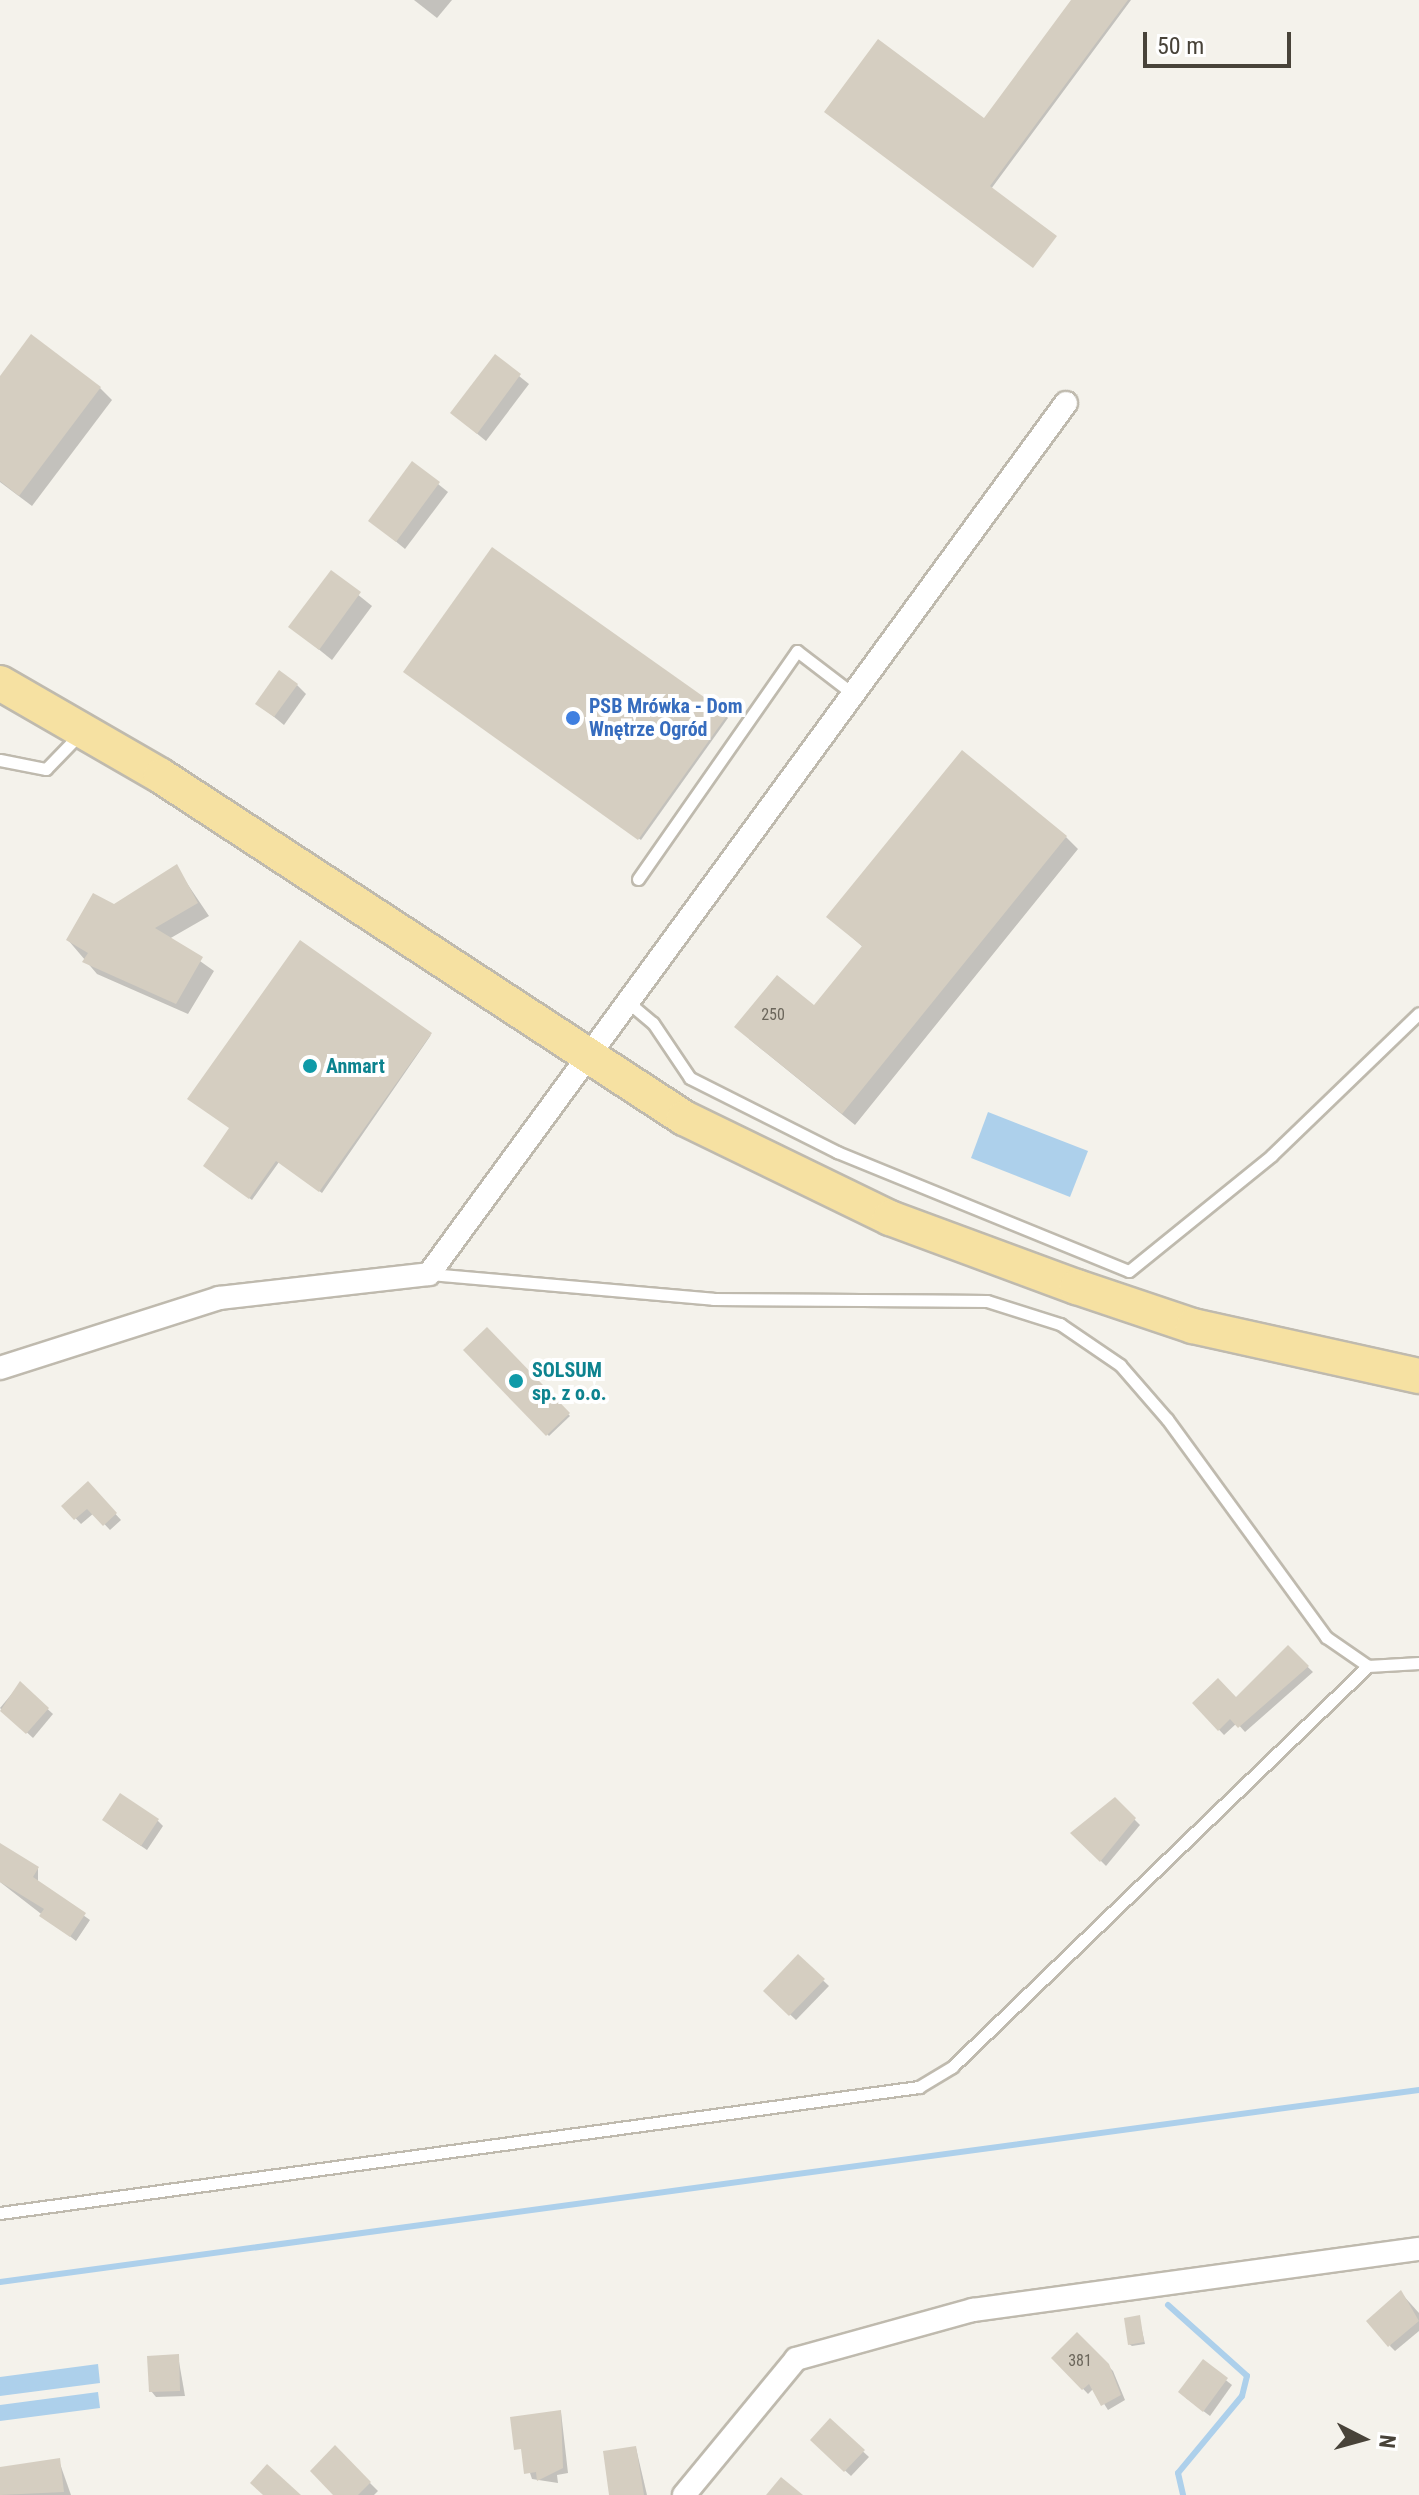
<!DOCTYPE html>
<meta charset="utf-8">
<style>
body{margin:0}
#map{position:relative;width:1419px;height:2495px;overflow:hidden;background:#f4f2eb;font-family:"Roboto Condensed",sans-serif}
div>[style]{position:absolute}
.water>*{inset:0;background:#add0eb}
.shadow>*{inset:0;background:#0003}
.stream>*{height:6px;margin:-3px;padding:0 3px;transform-origin:3px;border-radius:3px;background:#add0eb}
.building>*{inset:0;background:#d5cec1}
.roads{filter:drop-shadow(2px 0 #bfbaae) drop-shadow(-2px 0 #bfbaae) drop-shadow(0 2px #bfbaae) drop-shadow(0 -2px #bfbaae)}
.service>*{height:11px;margin:-5.5px;padding:0 5.5px;transform-origin:5.5px;border-radius:5.5px;background:#fff}
.minor>*{height:22px;margin:-11px;padding:0 11px;transform-origin:11px;border-radius:11px;background:#fff}
.primary>*{height:34px;margin:-17px;padding:0 17px;transform-origin:17px;border-radius:17px;background:#f6e1a2}
.dots>*{width:22px;height:22px;translate:-50% -50%;box-sizing:border-box;border:4px solid #fff;border-radius:50%}
span{translate:-50% -50%;white-space:nowrap;text-align:center;line-height:1.15;-webkit-text-stroke:8px #fff;paint-order:stroke}
.number-label{font-size:16px;color:#6b665b}
.number-label span{-webkit-text-stroke-width:0}
.shop-label{font-size:20px;color:#366cbe;font-weight:700}
.left{translate:0 -50%;text-align:left}
.culture-label{font-size:20px;color:#0d838f;font-weight:700}
.north{position:absolute;left:1323px;top:2399px;width:80px;height:80px;-webkit-text-stroke:6px #fff;paint-order:stroke;rotate:96deg;font-size:22px;font-weight:700;line-height:32px;text-align:center;color:#484339}
.north::after{content:'';display:block;margin:auto;width:28px;height:36px;background:#484339;clip-path:polygon(50% 0,100% 100%,50% 72%,0 100%)}
.scale{position:absolute;left:1143px;top:32px;width:148px;height:36px;box-sizing:border-box;border:4px solid #484339;border-top:0;padding-left:10px;font-size:24px;line-height:28px;white-space:nowrap;color:#484339;-webkit-text-stroke:6px #fff;paint-order:stroke}
</style>
<div id="map">
<div class="water">
<i style="clip-path:polygon(988px 1112px,1088px 1151px,1070px 1197px,971px 1158px)"></i>
<i style="clip-path:polygon(98px 2364px,100px 2383px,0 2396px,0 2377px)"></i>
<i style="clip-path:polygon(98px 2392px,100px 2408px,0 2421px,0 2405px)"></i>
</div>
<div class="shadow">
<i style="clip-path:polygon(414px 0,452px 0,437px 18px)"></i>
<i style="clip-path:polygon(1074px 0,1131px 0,991px 189px,828px 114px,984px 121px)"></i>
<i style="clip-path:polygon(495px 357px,529px 384px,486px 441px,452px 413px)"></i>
<i style="clip-path:polygon(0 379px,100px 388px,112px 400px,32px 506px,0 482px)"></i>
<i style="clip-path:polygon(413px 464px,448px 492px,405px 549px,371px 521px)"></i>
<i style="clip-path:polygon(331px 573px,372px 606px,332px 660px,291px 627px)"></i>
<i style="clip-path:polygon(408px 674px,726px 716px,728px 718px,641px 840px)"></i>
<i style="clip-path:polygon(297px 685px,306px 694px,284px 725px,258px 704px)"></i>
<i style="clip-path:polygon(1066px 837px,1078px 849px,855px 1125px,749px 1039px,815px 1008px,864px 948px,829px 917px)"></i>
<i style="clip-path:polygon(176px 867px,209px 916px,169px 939px,214px 971px,188px 1014px,97px 974px,68px 940px)"></i>
<i style="clip-path:polygon(431px 1035px,322px 1193px,279px 1162px,252px 1200px,208px 1168px)"></i>
<i style="clip-path:polygon(487px 1330px,570px 1416px,549px 1436px,466px 1350px)"></i>
<i style="clip-path:polygon(88px 1484px,121px 1520px,110px 1530px,94px 1513px,81px 1524px,64px 1506px)"></i>
<i style="clip-path:polygon(1288px 1648px,1313px 1672px,1245px 1732px,1237px 1723px,1224px 1735px,1195px 1704px,1236px 1700px)"></i>
<i style="clip-path:polygon(20px 1684px,53px 1714px,33px 1738px,0 1708px)"></i>
<i style="clip-path:polygon(1115px 1800px,1140px 1825px,1106px 1866px,1073px 1833px)"></i>
<i style="clip-path:polygon(158px 1821px,163px 1826px,147px 1850px,110px 1825px)"></i>
<i style="clip-path:polygon(1px 1846px,38px 1869px,38px 1883px,90px 1920px,76px 1941px,0 1882px)"></i>
<i style="clip-path:polygon(798px 1957px,829px 1986px,796px 2020px,765px 1991px)"></i>
<i style="clip-path:polygon(1401px 2293px,1419px 2313px,1419px 2331px,1395px 2351px,1390px 2346px)"></i>
<i style="clip-path:polygon(1139px 2317px,1145px 2344px,1132px 2346px,1129px 2344px)"></i>
<i style="clip-path:polygon(1077px 2334px,1113px 2371px,1125px 2400px,1108px 2410px,1094px 2388px,1088px 2394px,1054px 2358px)"></i>
<i style="clip-path:polygon(178px 2356px,185px 2396px,156px 2397px,151px 2391px)"></i>
<i style="clip-path:polygon(1203px 2362px,1232px 2385px,1210px 2416px,1186px 2398px)"></i>
<i style="clip-path:polygon(561px 2412px,568px 2473px,557px 2475px,558px 2483px,532px 2479px,512px 2419px)"></i>
<i style="clip-path:polygon(830px 2421px,869px 2457px,851px 2476px,812px 2440px)"></i>
<i style="clip-path:polygon(335px 2448px,378px 2491px,374px 2495px,336px 2495px)"></i>
<i style="clip-path:polygon(636px 2448px,647px 2495px,611px 2495px)"></i>
<i style="clip-path:polygon(59px 2461px,71px 2495px,0 2495px,0 2469px)"></i>
</div>
<div class="stream">
<i style="left:0;top:2282px;width:1432px;rotate:-7.71deg"></i>
<i style="left:1168px;top:2305px;width:106px;rotate:41.9deg"></i>
<i style="left:1247px;top:2376px;width:21px;rotate:104deg"></i>
<i style="left:1242px;top:2396px;width:100px;rotate:129.7deg"></i>
<i style="left:1178px;top:2473px;width:23px;rotate:77deg"></i>
</div>
<div class="building">
<i style="clip-path:polygon(1071px 0,1128px 0,990px 186px,1057px 236px,1033px 268px,824px 112px,878px 39px,984px 118px)"></i>
<i style="clip-path:polygon(31px 334px,101px 387px,19px 496px,0 481px,0 376px)"></i>
<i style="clip-path:polygon(495px 354px,521px 374px,477px 434px,450px 413px)"></i>
<i style="clip-path:polygon(412px 461px,440px 482px,396px 542px,368px 521px)"></i>
<i style="clip-path:polygon(492px 547px,728px 714px,638px 840px,403px 672px)"></i>
<i style="clip-path:polygon(331px 570px,361px 592px,319px 650px,288px 627px)"></i>
<i style="clip-path:polygon(279px 670px,298px 684px,274px 717px,255px 704px)"></i>
<i style="clip-path:polygon(962px 750px,1067px 836px,842px 1114px,734px 1027px,777px 975px,814px 1005px,862px 946px,826px 917px)"></i>
<i style="clip-path:polygon(177px 864px,198px 903px,155px 928px,203px 957px,176px 1004px,82px 962px,88px 953px,66px 940px,93px 893px,114px 904px)"></i>
<i style="clip-path:polygon(300px 940px,432px 1033px,319px 1192px,276px 1161px,249px 1199px,203px 1166px,229px 1128px,187px 1099px)"></i>
<i style="clip-path:polygon(487px 1327px,570px 1413px,546px 1436px,463px 1350px)"></i>
<i style="clip-path:polygon(88px 1481px,117px 1513px,103px 1526px,87px 1509px,74px 1520px,61px 1506px)"></i>
<i style="clip-path:polygon(1288px 1645px,1309px 1666px,1238px 1728px,1230px 1719px,1218px 1731px,1192px 1703px,1218px 1678px,1236px 1697px)"></i>
<i style="clip-path:polygon(20px 1681px,49px 1708px,26px 1734px,0 1711px)"></i>
<i style="clip-path:polygon(120px 1793px,159px 1819px,141px 1846px,102px 1820px)"></i>
<i style="clip-path:polygon(1115px 1797px,1136px 1818px,1100px 1862px,1070px 1833px)"></i>
<i style="clip-path:polygon(0 1843px,39px 1867px,33px 1877px,86px 1913px,70px 1937px,39px 1916px,44px 1909px,0 1882px)"></i>
<i style="clip-path:polygon(798px 1954px,825px 1979px,789px 2016px,763px 1991px)"></i>
<i style="clip-path:polygon(1401px 2290px,1419px 2321px,1388px 2347px,1366px 2321px)"></i>
<i style="clip-path:polygon(1140px 2315px,1144px 2342px,1128px 2345px,1124px 2318px)"></i>
<i style="clip-path:polygon(1077px 2332px,1109px 2364px,1121px 2395px,1101px 2406px,1089px 2384px,1082px 2390px,1051px 2358px)"></i>
<i style="clip-path:polygon(179px 2354px,180px 2391px,149px 2392px,147px 2356px)"></i>
<i style="clip-path:polygon(1203px 2359px,1228px 2378px,1203px 2412px,1178px 2392px)"></i>
<i style="clip-path:polygon(561px 2410px,563px 2468px,537px 2481px,536px 2472px,524px 2474px,521px 2449px,514px 2450px,510px 2417px)"></i>
<i style="clip-path:polygon(830px 2418px,865px 2450px,844px 2472px,810px 2440px)"></i>
<i style="clip-path:polygon(335px 2445px,371px 2482px,358px 2495px,333px 2495px,310px 2471px)"></i>
<i style="clip-path:polygon(636px 2446px,644px 2495px,609px 2495px,603px 2451px)"></i>
<i style="clip-path:polygon(60px 2458px,64px 2492px,0 2495px,0 2467px)"></i>
<i style="clip-path:polygon(267px 2464px,301px 2495px,263px 2495px,250px 2483px)"></i>
<i style="clip-path:polygon(781px 2477px,803px 2495px,766px 2495px)"></i>
</div>
<div class="roads">
<div class="service">
<i style="left:0;top:760px;width:47px;rotate:11.1deg"></i>
<i style="left:46px;top:769px;width:47px;rotate:-45.9deg"></i>
<i style="left:638px;top:879px;width:278px;rotate:-55.1deg"></i>
<i style="left:797px;top:651px;width:71px;rotate:37.5deg"></i>
<i style="left:629px;top:1003px;width:31px;rotate:40deg"></i>
<i style="left:653px;top:1023px;width:66px;rotate:56.1deg"></i>
<i style="left:690px;top:1078px;width:165px;rotate:26.7deg"></i>
<i style="left:837px;top:1152px;width:315px;rotate:22.2deg"></i>
<i style="left:1129px;top:1271px;width:184px;rotate:-39deg"></i>
<i style="left:1272px;top:1155px;width:204px;rotate:-44deg"></i>
<i style="left:430px;top:1274px;width:284px;rotate:5deg"></i>
<i style="left:713px;top:1299px;width:274px;rotate:0.4deg"></i>
<i style="left:987px;top:1301px;width:77px;rotate:17.5deg"></i>
<i style="left:1060px;top:1324px;width:73px;rotate:34.3deg"></i>
<i style="left:1120px;top:1365px;width:72px;rotate:49deg"></i>
<i style="left:1167px;top:1419px;width:270px;rotate:53.9deg"></i>
<i style="left:1326px;top:1637px;width:51px;rotate:34.6deg"></i>
<i style="left:1368px;top:1666px;width:51px;rotate:-3.4deg"></i>
<i style="left:0;top:2213px;width:928px;rotate:-7.81deg"></i>
<i style="left:919px;top:2087px;width:39px;rotate:-31deg"></i>
<i style="left:952px;top:2067px;width:578px;rotate:-43.95deg"></i>
</div>
<div class="minor">
<i style="left:0;top:1368px;width:230px;rotate:-17.7deg"></i>
<i style="left:219px;top:1298px;width:211px;rotate:-6.5deg"></i>
<i style="left:429px;top:1274px;width:1079px;rotate:-53.82deg"></i>
<i style="left:684px;top:2495px;width:176px;rotate:-50.5deg"></i>
<i style="left:796px;top:2359px;width:184px;rotate:-15.5deg"></i>
<i style="left:973px;top:2310px;width:450px;rotate:-7.8deg"></i>
</div>
<div class="primary">
<i style="left:0;top:683px;width:186px;rotate:30deg"></i>
<i style="left:161px;top:776px;width:625px;rotate:33.18deg"></i>
<i style="left:684px;top:1118px;width:229px;rotate:25.9deg"></i>
<i style="left:890px;top:1218px;width:199px;rotate:20.3deg"></i>
<i style="left:1077px;top:1287px;width:122px;rotate:18.6deg"></i>
<i style="left:1193px;top:1326px;width:231px;rotate:12.5deg"></i>
</div>
</div>
<div class="dots">
<i style="left:573px;top:718px;background:#3f7fe0"></i>
<i style="left:310px;top:1066px;background:#0f9aa8"></i>
<i style="left:516px;top:1381px;background:#0f9aa8"></i>
</div>
<div class="number-label">
<span style="left:773px;top:1015px">250</span>
<span style="left:1080px;top:2361px">381</span>
</div>
<div class="shop-label">
<span class="left" style="left:589px;top:718px">PSB Mrówka - Dom<br>Wnętrze Ogród</span>
</div>
<div class="culture-label">
<span class="left" style="left:326px;top:1066px">Anmart</span>
<span class="left" style="left:532px;top:1382px">SOLSUM<br>sp. z o.o.</span>
</div>
<div class="north">N</div>
<div class="scale">50 m</div>
</div>
